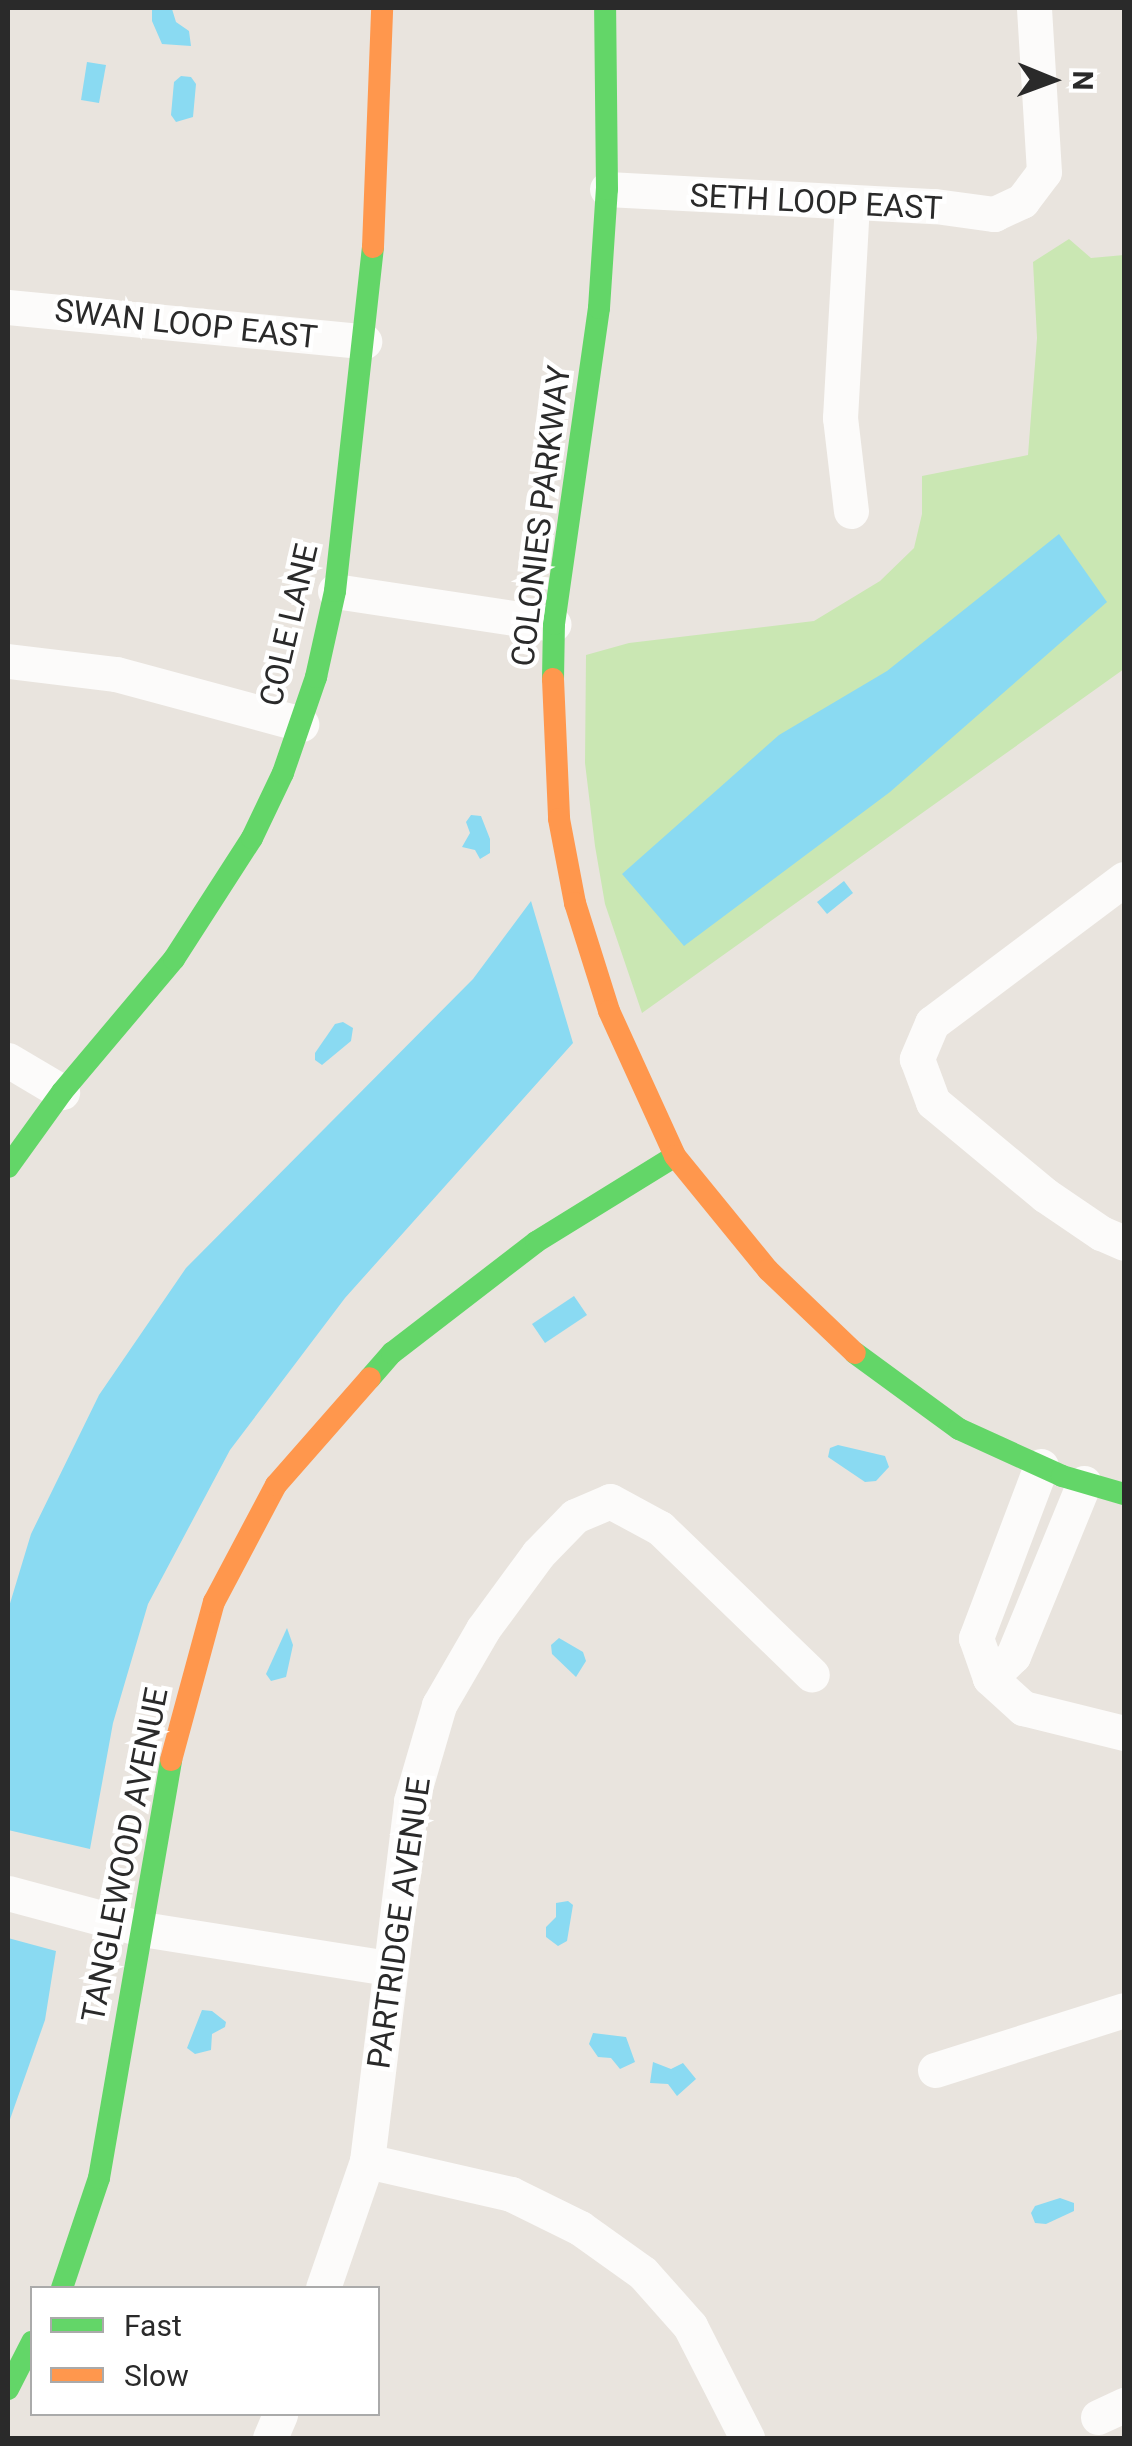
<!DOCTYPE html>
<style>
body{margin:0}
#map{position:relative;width:1132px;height:2446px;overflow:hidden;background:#e9e4de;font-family:Roboto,sans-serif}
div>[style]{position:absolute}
.green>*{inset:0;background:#cae7b3}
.water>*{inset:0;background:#8adaf2}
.street>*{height:35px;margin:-17.5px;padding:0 17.5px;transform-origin:17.5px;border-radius:17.5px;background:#fcfbfa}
.fast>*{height:22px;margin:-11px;padding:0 11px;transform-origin:11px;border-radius:11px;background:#63d668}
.slow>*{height:22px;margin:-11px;padding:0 11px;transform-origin:11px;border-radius:11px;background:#ff974d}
span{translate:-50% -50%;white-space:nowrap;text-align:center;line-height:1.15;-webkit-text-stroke:9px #fff;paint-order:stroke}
.street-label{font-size:32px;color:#2a2a2a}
.frame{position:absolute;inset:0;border:10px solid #2a2a2a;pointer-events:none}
.legend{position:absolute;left:30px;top:2286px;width:350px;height:130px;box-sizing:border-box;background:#fff;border:2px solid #aaa;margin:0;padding:12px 18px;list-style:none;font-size:30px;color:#2a2a2a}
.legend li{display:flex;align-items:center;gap:20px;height:50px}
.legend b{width:50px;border:2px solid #aaa}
.north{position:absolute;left:1002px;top:30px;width:100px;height:100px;-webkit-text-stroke:8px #fff;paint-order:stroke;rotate:91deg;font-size:28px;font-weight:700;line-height:40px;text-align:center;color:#2a2a2a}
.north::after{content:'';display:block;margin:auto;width:35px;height:45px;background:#2a2a2a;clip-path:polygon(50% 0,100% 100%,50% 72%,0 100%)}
</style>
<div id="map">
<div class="green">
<i style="clip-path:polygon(1069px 239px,1091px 258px,1124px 255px,1124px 669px,642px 1013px,605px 904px,595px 846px,585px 763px,586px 655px,629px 643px,814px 621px,880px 581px,914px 548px,922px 514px,922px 476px,1028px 455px,1037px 338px,1033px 262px)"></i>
</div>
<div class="water">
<i style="clip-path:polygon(158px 8px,172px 9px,176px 22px,189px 31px,191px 46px,162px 44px,152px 21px,152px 10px)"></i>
<i style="clip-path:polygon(87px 62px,106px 65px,99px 103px,81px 100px)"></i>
<i style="clip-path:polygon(181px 76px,191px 77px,196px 84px,193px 117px,176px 122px,171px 115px,174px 82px)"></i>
<i style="clip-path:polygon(1059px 534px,1107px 602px,890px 792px,684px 946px,622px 874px,779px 735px,887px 671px)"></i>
<i style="clip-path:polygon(471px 815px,481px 816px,490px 839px,490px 853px,480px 859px,475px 850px,462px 847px,470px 833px,466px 822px)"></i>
<i style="clip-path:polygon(844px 881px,853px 893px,827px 914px,817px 902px)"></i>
<i style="clip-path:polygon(531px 901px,573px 1043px,345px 1298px,230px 1450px,148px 1604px,113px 1723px,90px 1849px,8px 1830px,8px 1610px,31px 1534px,99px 1395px,186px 1268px,473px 979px)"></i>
<i style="clip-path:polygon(343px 1022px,353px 1028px,351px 1041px,322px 1065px,315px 1060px,315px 1053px,335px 1024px)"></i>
<i style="clip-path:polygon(574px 1296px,587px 1315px,545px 1343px,532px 1324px)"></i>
<i style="clip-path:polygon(838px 1445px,885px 1456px,889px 1467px,876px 1481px,865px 1482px,828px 1457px,830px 1448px)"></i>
<i style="clip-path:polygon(287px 1628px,293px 1645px,286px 1677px,271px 1681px,266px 1674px)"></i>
<i style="clip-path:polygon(559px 1638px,583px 1652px,586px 1661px,576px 1677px,552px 1654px,551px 1645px)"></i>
<i style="clip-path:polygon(568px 1901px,573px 1905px,567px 1941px,558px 1946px,546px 1937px,546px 1927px,556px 1917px,556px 1903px)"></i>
<i style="clip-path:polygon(8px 1938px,56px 1951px,45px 2020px,8px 2125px)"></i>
<i style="clip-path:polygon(202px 2010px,212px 2011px,226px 2022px,225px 2027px,212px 2034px,211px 2050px,195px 2054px,187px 2048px)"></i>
<i style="clip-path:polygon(593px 2033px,626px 2037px,635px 2062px,620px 2069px,611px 2058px,598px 2057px,589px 2044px)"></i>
<i style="clip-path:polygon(653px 2062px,671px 2069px,683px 2063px,696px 2079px,677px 2096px,668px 2084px,650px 2083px)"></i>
<i style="clip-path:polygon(1060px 2198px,1074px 2203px,1074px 2211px,1046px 2224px,1035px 2223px,1031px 2213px,1035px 2206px)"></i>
</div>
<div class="street">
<i style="left:607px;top:189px;width:328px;rotate:3deg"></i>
<i style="left:935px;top:206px;width:60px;rotate:7.7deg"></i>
<i style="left:994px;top:214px;width:31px;rotate:-25deg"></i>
<i style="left:1022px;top:201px;width:36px;rotate:-53deg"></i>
<i style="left:1044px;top:172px;width:164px;rotate:-93.5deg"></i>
<i style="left:8px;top:307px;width:358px;rotate:5.5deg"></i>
<i style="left:851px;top:511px;width:94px;rotate:-96.7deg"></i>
<i style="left:840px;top:418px;width:216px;rotate:-86.8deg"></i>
<i style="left:335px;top:591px;width:221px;rotate:8.6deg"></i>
<i style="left:8px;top:661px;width:109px;rotate:6.9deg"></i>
<i style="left:116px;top:674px;width:192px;rotate:15.1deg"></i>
<i style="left:1124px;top:879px;width:240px;rotate:143.1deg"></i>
<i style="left:932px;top:1023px;width:39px;rotate:113deg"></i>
<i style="left:917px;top:1059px;width:46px;rotate:69.6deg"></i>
<i style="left:933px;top:1102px;width:146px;rotate:39.7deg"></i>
<i style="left:1045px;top:1195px;width:68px;rotate:34.2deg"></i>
<i style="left:1101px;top:1233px;width:25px;rotate:23deg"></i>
<i style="left:8px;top:1060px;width:63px;rotate:30.7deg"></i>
<i style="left:1041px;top:1466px;width:184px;rotate:110.7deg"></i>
<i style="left:976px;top:1638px;width:42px;rotate:70.7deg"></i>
<i style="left:990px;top:1678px;width:45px;rotate:42.3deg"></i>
<i style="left:1023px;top:1708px;width:104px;rotate:13.9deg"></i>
<i style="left:990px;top:1678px;width:32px;rotate:-44deg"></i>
<i style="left:1013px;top:1656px;width:187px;rotate:-67.7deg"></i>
<i style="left:8px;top:1893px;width:139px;rotate:15deg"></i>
<i style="left:142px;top:1929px;width:249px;rotate:9deg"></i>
<i style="left:935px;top:2070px;width:198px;rotate:-17.6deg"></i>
<i style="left:367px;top:2161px;width:148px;rotate:12.9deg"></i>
<i style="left:511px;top:2194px;width:77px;rotate:26.2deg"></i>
<i style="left:580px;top:2228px;width:77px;rotate:35.5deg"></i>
<i style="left:643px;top:2273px;width:71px;rotate:48.4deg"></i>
<i style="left:690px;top:2326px;width:126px;rotate:63deg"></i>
<i style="left:323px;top:2288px;width:134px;rotate:-70.9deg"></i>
<i style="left:367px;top:2161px;width:363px;rotate:-83deg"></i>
<i style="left:411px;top:1801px;width:100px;rotate:-73.7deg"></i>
<i style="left:439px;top:1705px;width:88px;rotate:-59.9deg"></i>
<i style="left:483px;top:1629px;width:93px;rotate:-53.7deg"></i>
<i style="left:538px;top:1554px;width:53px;rotate:-45.8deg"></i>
<i style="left:575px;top:1516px;width:38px;rotate:-23deg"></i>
<i style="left:610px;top:1501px;width:57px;rotate:28.4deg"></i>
<i style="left:660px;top:1528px;width:211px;rotate:44deg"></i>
<i style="left:1098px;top:2417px;width:29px;rotate:-25deg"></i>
<i style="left:270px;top:2438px;width:26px;rotate:-67deg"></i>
</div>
<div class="fast">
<i style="left:553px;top:679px;width:55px;rotate:-89deg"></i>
<i style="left:554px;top:624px;width:319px;rotate:-81.9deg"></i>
<i style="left:599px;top:308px;width:119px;rotate:-86.2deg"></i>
<i style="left:607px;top:189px;width:181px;rotate:-90.6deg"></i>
<i style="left:8px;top:1167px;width:92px;rotate:-54.2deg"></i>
<i style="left:62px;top:1092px;width:174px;rotate:-49.9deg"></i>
<i style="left:174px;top:959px;width:144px;rotate:-57.2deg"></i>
<i style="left:252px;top:838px;width:72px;rotate:-64.5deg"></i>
<i style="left:283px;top:773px;width:102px;rotate:-71deg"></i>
<i style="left:316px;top:677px;width:88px;rotate:-77.5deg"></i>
<i style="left:335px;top:591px;width:346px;rotate:-83.7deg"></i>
<i style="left:855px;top:1353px;width:129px;rotate:36.2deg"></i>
<i style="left:959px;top:1429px;width:113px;rotate:24.5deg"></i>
<i style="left:1062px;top:1476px;width:65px;rotate:16.2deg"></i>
<i style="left:370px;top:1378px;width:33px;rotate:-49deg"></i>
<i style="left:392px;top:1353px;width:182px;rotate:-37.6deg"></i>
<i style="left:536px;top:1242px;width:163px;rotate:-31.7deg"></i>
<i style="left:62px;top:2288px;width:116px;rotate:-71.4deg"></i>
<i style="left:99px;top:2178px;width:424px;rotate:-80.2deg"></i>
<i style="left:8px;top:2389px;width:53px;rotate:-62.9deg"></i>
</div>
<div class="slow">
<i style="left:373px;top:247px;width:239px;rotate:-87.8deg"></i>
<i style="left:553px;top:679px;width:140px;rotate:87.5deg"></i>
<i style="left:559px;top:819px;width:86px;rotate:79.2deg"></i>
<i style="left:575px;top:903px;width:113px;rotate:72.5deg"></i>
<i style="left:609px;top:1011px;width:159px;rotate:65.5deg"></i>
<i style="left:675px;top:1156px;width:147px;rotate:50.8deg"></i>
<i style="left:768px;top:1270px;width:120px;rotate:43.7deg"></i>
<i style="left:171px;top:1760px;width:164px;rotate:-74.8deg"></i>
<i style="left:214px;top:1602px;width:132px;rotate:-62.1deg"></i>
<i style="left:276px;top:1485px;width:142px;rotate:-48.7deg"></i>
</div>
<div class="street-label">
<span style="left:816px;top:202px;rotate:3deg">SETH LOOP EAST</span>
<span style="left:186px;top:324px;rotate:6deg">SWAN LOOP EAST</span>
<span style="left:541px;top:516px;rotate:-83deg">COLONIES PARKWAY</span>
<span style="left:289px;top:625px;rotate:-77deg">COLE LANE</span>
<span style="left:125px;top:1855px;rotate:-79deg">TANGLEWOOD AVENUE</span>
<span style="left:399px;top:1923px;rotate:-82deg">PARTRIDGE AVENUE</span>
</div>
<div class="frame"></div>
<ul class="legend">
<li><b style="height:12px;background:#63d668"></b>Fast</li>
<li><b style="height:12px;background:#ff974d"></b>Slow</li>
</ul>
<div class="north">N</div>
</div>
